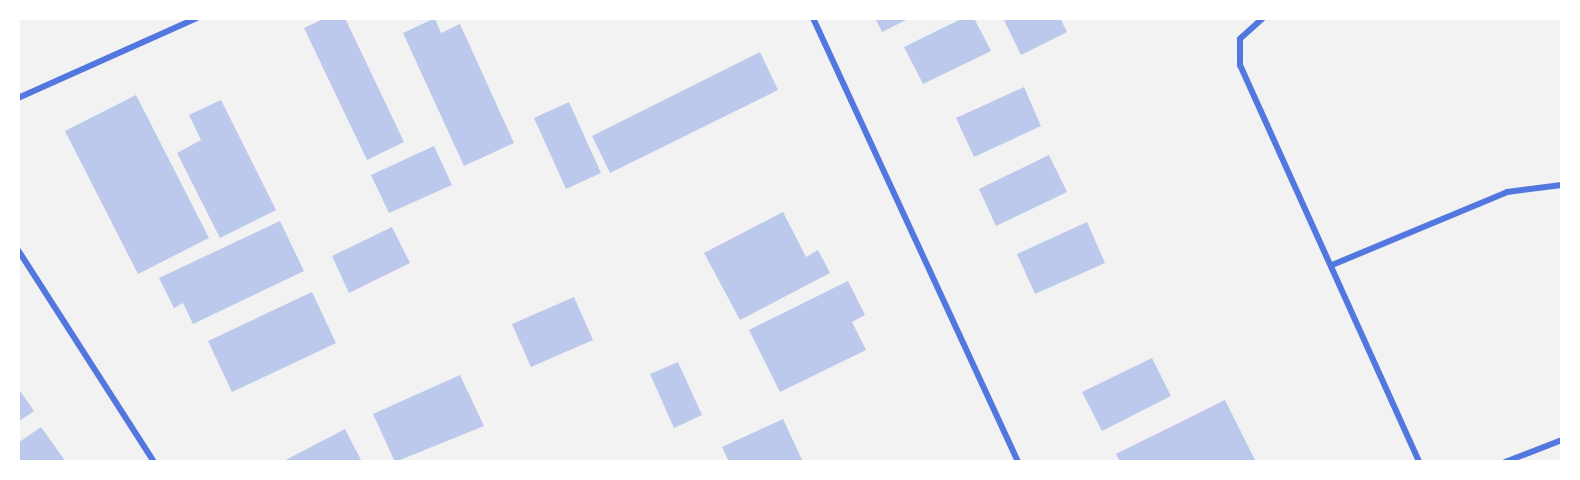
<!DOCTYPE html>
<style>
body{margin:0}
#map{position:relative;width:1580px;height:480px;overflow:hidden;background:#f2f2f2;font-family:Raleway,sans-serif}
div>[style]{position:absolute}
.building>*{inset:0;background:#bdc9ec}
.minor>*{height:6px;margin:-3px;padding:0 3px;transform-origin:3px;border-radius:3px;background:#5277de}
span{translate:-50% -50%;white-space:nowrap;text-align:center;line-height:1.15;-webkit-text-stroke:6px #fff;paint-order:stroke}
.frame{position:absolute;inset:0;border:20px solid #fff;pointer-events:none}
</style>
<div id="map">
<div class="building">
<i style="clip-path:polygon(325px 18px,345px 18px,404px 142px,367px 160px,304px 28px)"></i>
<i style="clip-path:polygon(435px 18px,441px 33px,460px 24px,514px 143px,464px 166px,403px 33px)"></i>
<i style="clip-path:polygon(875px 18px,910px 18px,882px 32px)"></i>
<i style="clip-path:polygon(963px 18px,974px 18px,991px 51px,923px 84px,904px 47px)"></i>
<i style="clip-path:polygon(1003px 18px,1060px 18px,1067px 32px,1021px 55px)"></i>
<i style="clip-path:polygon(760px 52px,778px 90px,610px 173px,592px 136px)"></i>
<i style="clip-path:polygon(1024px 87px,1041px 126px,974px 157px,956px 118px)"></i>
<i style="clip-path:polygon(136px 95px,209px 238px,138px 274px,65px 131px)"></i>
<i style="clip-path:polygon(221px 100px,276px 210px,220px 238px,177px 153px,201px 140px,189px 115px)"></i>
<i style="clip-path:polygon(569px 102px,601px 173px,566px 189px,534px 118px)"></i>
<i style="clip-path:polygon(434px 146px,452px 185px,389px 213px,371px 175px)"></i>
<i style="clip-path:polygon(1049px 155px,1067px 192px,996px 226px,979px 189px)"></i>
<i style="clip-path:polygon(783px 212px,806px 257px,818px 250px,830px 273px,740px 320px,704px 253px)"></i>
<i style="clip-path:polygon(280px 221px,304px 271px,193px 324px,183px 303px,174px 308px,159px 278px)"></i>
<i style="clip-path:polygon(1087px 222px,1105px 263px,1035px 294px,1017px 254px)"></i>
<i style="clip-path:polygon(392px 227px,410px 263px,349px 293px,332px 256px)"></i>
<i style="clip-path:polygon(848px 281px,865px 315px,852px 322px,866px 350px,780px 392px,749px 330px)"></i>
<i style="clip-path:polygon(312px 292px,336px 343px,232px 392px,208px 341px)"></i>
<i style="clip-path:polygon(574px 297px,593px 340px,531px 367px,512px 324px)"></i>
<i style="clip-path:polygon(1152px 358px,1171px 396px,1102px 431px,1082px 392px)"></i>
<i style="clip-path:polygon(678px 362px,702px 415px,674px 428px,650px 374px)"></i>
<i style="clip-path:polygon(460px 375px,484px 426px,395px 462px,373px 414px)"></i>
<i style="clip-path:polygon(18px 388px,34px 411px,18px 422px)"></i>
<i style="clip-path:polygon(1225px 400px,1256px 462px,1120px 462px,1116px 454px)"></i>
<i style="clip-path:polygon(783px 419px,803px 462px,729px 462px,722px 447px)"></i>
<i style="clip-path:polygon(41px 427px,66px 462px,18px 462px,18px 443px)"></i>
<i style="clip-path:polygon(345px 429px,362px 462px,282px 462px)"></i>
</div>
<div class="minor">
<i style="left:813px;top:18px;width:489px;rotate:65.2deg"></i>
<i style="left:1263px;top:18px;width:31px;rotate:138deg"></i>
<i style="left:1240px;top:39px;width:26px;rotate:90deg"></i>
<i style="left:1240px;top:65px;width:435px;rotate:65.7deg"></i>
<i style="left:18px;top:98px;width:196px;rotate:-24.1deg"></i>
<i style="left:18px;top:250px;width:252px;rotate:57.3deg"></i>
<i style="left:1332px;top:265px;width:190px;rotate:-22.6deg"></i>
<i style="left:1507px;top:192px;width:55px;rotate:-7.3deg"></i>
<i style="left:1505px;top:462px;width:61px;rotate:-21.1deg"></i>
</div>
<div class="frame"></div>
</div>
